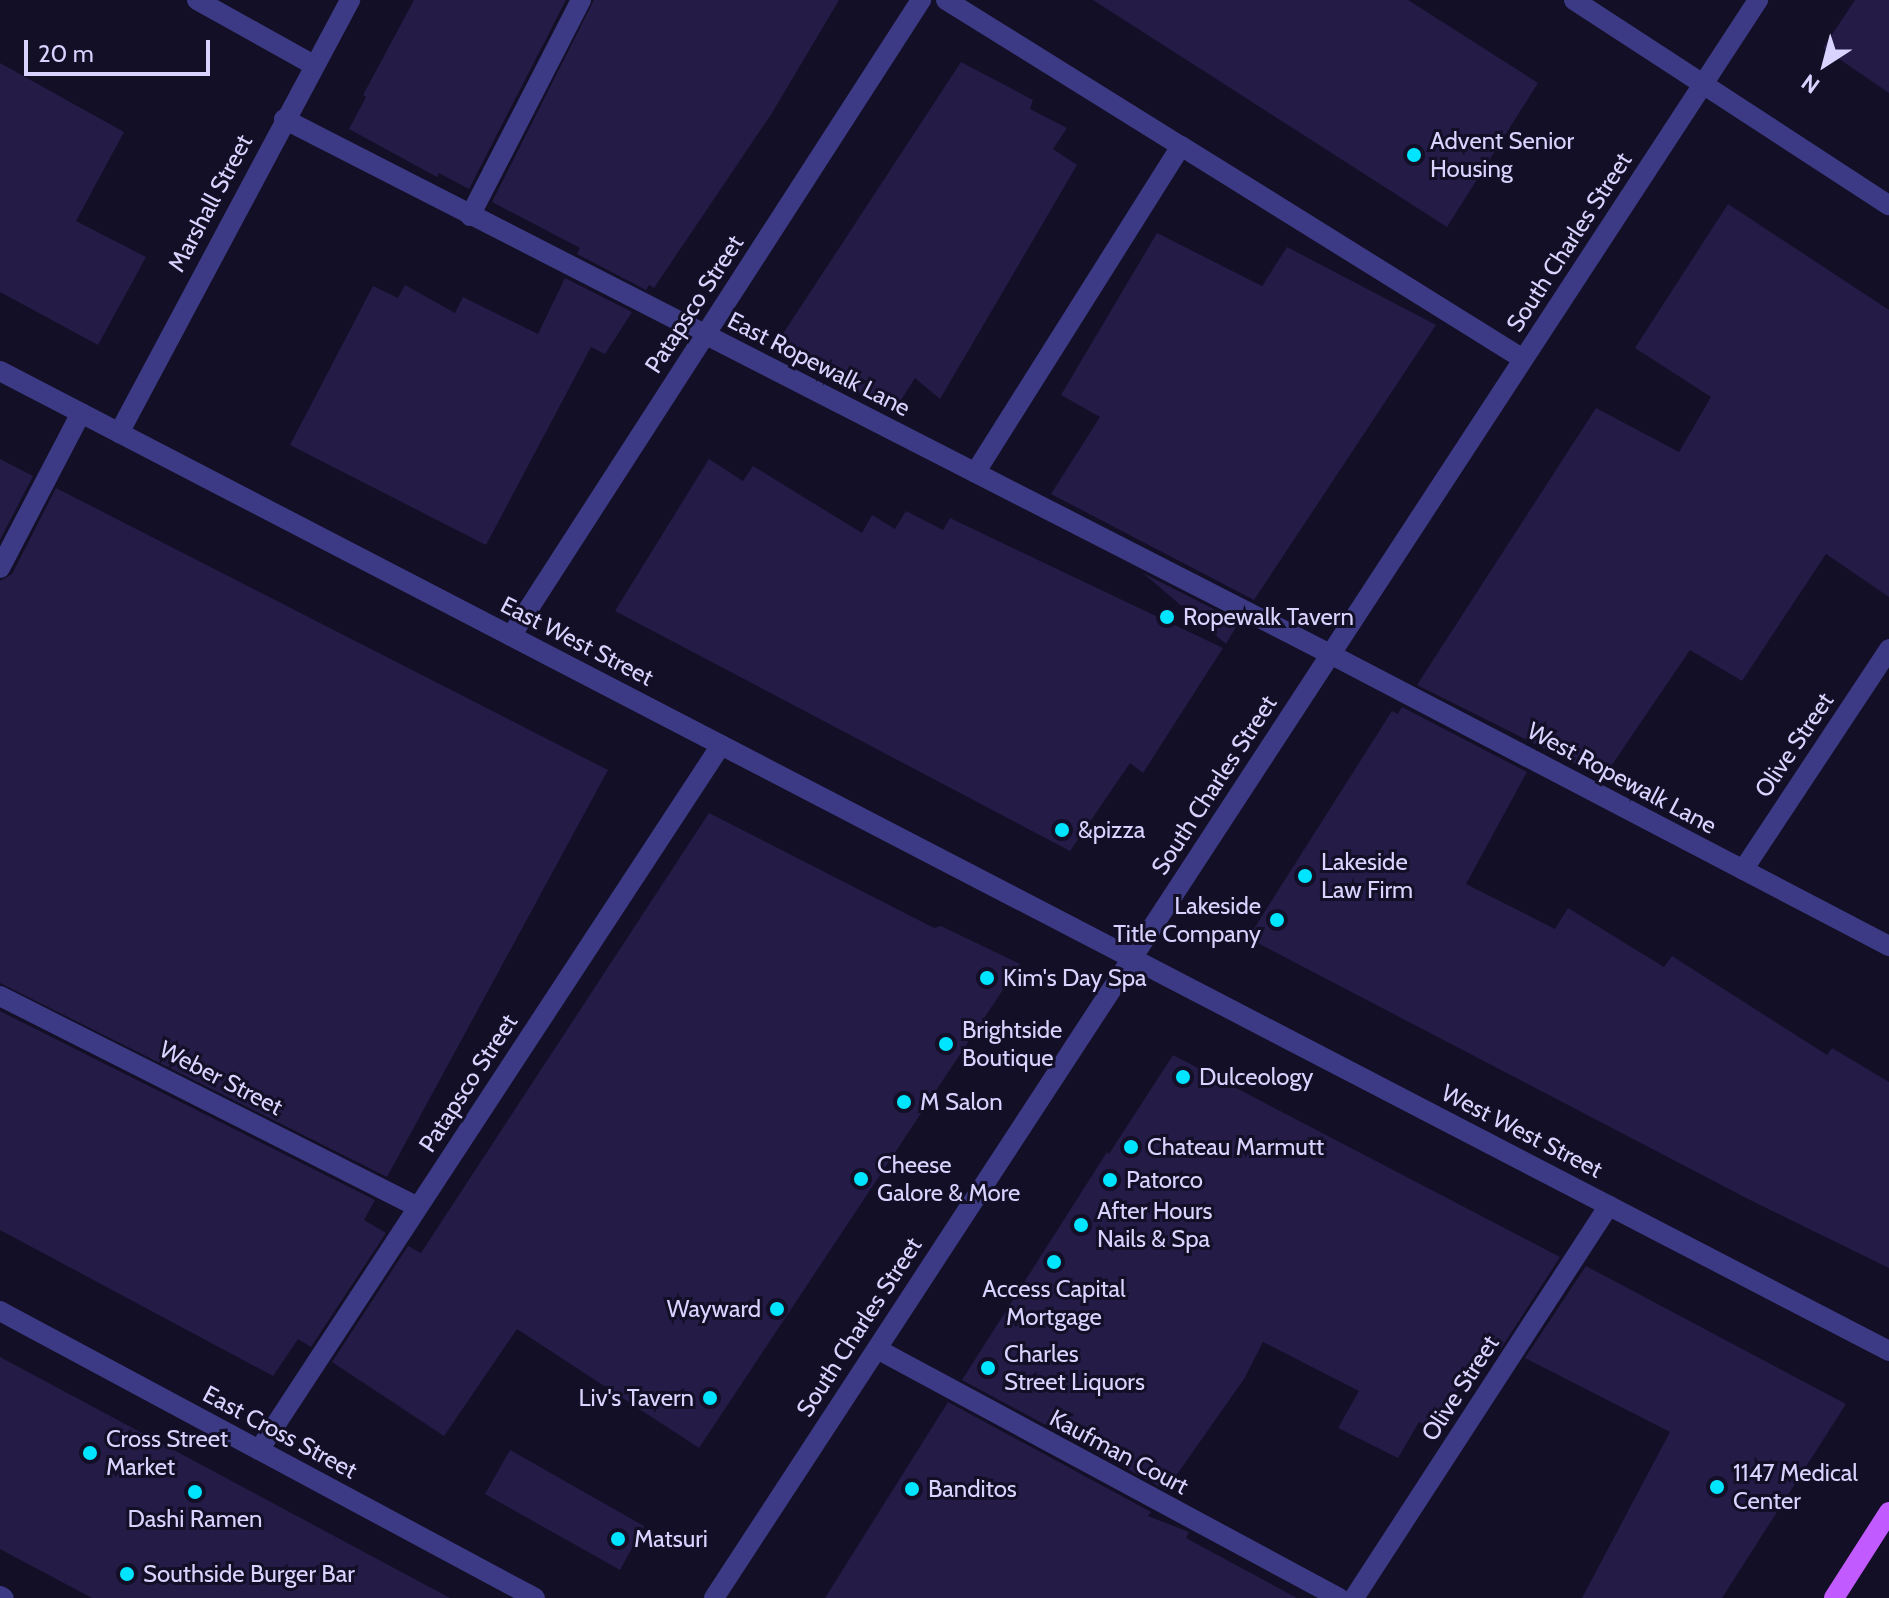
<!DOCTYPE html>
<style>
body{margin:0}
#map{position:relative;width:1889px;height:1598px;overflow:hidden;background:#130f26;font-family:Cabin,sans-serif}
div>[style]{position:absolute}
.building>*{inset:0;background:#241b47}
.minor>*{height:20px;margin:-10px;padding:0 10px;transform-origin:10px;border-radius:10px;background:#3d3a85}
.major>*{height:20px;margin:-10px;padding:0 10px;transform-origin:10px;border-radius:10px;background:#c25bff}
.dots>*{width:22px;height:22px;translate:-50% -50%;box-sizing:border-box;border:4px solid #130f26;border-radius:50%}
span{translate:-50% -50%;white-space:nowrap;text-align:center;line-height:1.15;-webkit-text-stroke:6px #130f26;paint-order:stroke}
.poi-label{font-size:24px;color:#d9d4ff}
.left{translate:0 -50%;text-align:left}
.right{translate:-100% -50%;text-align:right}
.street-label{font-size:24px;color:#d9d4ff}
.north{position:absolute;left:1785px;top:24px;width:80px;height:80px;-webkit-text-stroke:6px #130f26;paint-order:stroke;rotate:216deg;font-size:22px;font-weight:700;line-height:32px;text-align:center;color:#d9d4ff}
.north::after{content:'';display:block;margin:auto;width:28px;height:36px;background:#d9d4ff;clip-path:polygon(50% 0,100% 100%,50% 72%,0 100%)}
.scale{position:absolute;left:24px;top:40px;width:186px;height:36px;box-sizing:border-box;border:4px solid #d9d4ff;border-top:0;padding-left:10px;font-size:24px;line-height:28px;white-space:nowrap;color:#d9d4ff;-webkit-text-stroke:6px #130f26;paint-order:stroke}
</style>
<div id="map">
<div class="building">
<i style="clip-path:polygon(414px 0,566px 0,469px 189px,439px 173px,437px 177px,349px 129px,366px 97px,363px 95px)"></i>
<i style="clip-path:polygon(594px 0,839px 0,772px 113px,654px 288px,649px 285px,646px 290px,577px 254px,580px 248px,492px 202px)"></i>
<i style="clip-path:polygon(1093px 0,1408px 0,1538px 83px,1447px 227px)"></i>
<i style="clip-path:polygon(1855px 0,1889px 0,1889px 93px,1823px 48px)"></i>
<i style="clip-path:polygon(961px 62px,1033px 100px,1030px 109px,1067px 128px,1053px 149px,1077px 165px,940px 399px,915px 378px,894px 411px,773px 349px)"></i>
<i style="clip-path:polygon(0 63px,124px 132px,76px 221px,146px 257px,98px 345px,0 292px)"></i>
<i style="clip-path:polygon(1728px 204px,1889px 310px,1889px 597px,1826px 554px,1742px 681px,1690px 650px,1603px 778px,1417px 685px,1596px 408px,1679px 452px,1711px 397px,1635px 348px)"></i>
<i style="clip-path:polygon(1157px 233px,1262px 286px,1287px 247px,1436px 325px,1254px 600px,1051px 494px,1100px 417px,1061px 395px)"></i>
<i style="clip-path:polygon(565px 278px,632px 312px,605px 354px,591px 347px,486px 545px,290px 445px,373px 286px,398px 298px,405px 285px,455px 313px,463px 297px,538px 334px)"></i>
<i style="clip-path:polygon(0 459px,33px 476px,0 540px)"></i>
<i style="clip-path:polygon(709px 459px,743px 481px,753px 466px,862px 533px,872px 515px,895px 529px,906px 511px,943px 530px,950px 518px,1223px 648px,1143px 773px,1130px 763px,1070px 851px,615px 611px)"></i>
<i style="clip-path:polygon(56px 488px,608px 770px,387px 1177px,0 983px,0 581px,12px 574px)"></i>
<i style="clip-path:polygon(1143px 573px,1239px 622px,1226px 644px)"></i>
<i style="clip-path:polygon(1402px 707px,1527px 772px,1466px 884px,1555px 929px,1568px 908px,1664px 967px,1672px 956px,1827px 1055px,1832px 1048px,1889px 1082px,1889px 1268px,1750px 1200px,1248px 938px,1392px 711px,1398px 714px)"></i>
<i style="clip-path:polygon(709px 813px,934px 928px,941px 926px,1020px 964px,699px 1448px,517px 1329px,444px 1436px,332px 1362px,408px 1246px,421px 1253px)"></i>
<i style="clip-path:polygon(0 1011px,375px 1200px,364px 1220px,386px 1233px,311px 1347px,298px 1339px,273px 1376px,0 1230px)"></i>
<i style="clip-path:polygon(1173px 1055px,1560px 1257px,1502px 1347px,1490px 1340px,1432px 1429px,1419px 1422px,1398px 1458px,1338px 1428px,1359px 1391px,1263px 1342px,1244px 1379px,1166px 1490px,962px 1380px,1107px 1152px,1109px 1154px)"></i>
<i style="clip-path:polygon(1586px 1266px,1846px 1404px,1722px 1598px,1582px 1598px,1670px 1432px,1525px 1358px)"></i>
<i style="clip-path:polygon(0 1357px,450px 1598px,92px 1598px,0 1549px)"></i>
<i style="clip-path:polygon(948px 1402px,1151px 1512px,1148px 1516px,1189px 1532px,1186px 1538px,1297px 1598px,825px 1598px)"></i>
<i style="clip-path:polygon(510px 1450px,644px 1526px,620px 1570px,485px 1494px)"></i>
</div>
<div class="minor">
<i style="left:197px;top:0;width:134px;rotate:29.1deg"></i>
<i style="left:946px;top:0;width:277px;rotate:31.9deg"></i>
<i style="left:1181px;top:146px;width:386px;rotate:122.2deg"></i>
<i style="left:1574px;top:0;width:376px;rotate:33.1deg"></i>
<i style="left:284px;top:119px;width:1175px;rotate:27.09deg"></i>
<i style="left:1330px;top:654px;width:631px;rotate:27.58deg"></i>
<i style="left:1181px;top:146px;width:403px;rotate:31.9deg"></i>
<i style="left:470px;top:216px;width:243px;rotate:-62.8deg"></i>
<i style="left:0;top:371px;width:2128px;rotate:27.42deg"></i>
<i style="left:119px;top:433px;width:491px;rotate:-61.9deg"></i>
<i style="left:0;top:568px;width:175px;rotate:-62.4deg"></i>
<i style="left:511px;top:636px;width:757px;rotate:-57.19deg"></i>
<i style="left:1743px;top:870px;width:265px;rotate:-56.5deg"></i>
<i style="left:0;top:996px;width:468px;rotate:26.8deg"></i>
<i style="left:0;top:1311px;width:607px;rotate:28.21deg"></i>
<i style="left:877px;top:1349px;width:525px;rotate:28.32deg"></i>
<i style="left:259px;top:1450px;width:843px;rotate:-56.76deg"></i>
<i style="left:0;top:1596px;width:4px;rotate:27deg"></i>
<i style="left:714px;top:1598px;width:1909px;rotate:-56.84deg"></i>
<i style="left:1354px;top:1598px;width:468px;rotate:-57deg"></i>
</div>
<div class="major">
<i style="left:1834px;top:1598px;width:102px;rotate:-57.4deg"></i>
</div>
<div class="dots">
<i style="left:1414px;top:155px;background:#00e5ff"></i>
<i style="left:1167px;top:617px;background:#00e5ff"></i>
<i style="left:1062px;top:830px;background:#00e5ff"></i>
<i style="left:1305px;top:876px;background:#00e5ff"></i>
<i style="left:1277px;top:920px;background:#00e5ff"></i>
<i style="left:987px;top:978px;background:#00e5ff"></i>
<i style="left:946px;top:1044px;background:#00e5ff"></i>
<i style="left:1183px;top:1077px;background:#00e5ff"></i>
<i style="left:904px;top:1102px;background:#00e5ff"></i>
<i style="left:1131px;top:1147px;background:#00e5ff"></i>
<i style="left:861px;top:1179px;background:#00e5ff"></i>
<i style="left:1110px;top:1180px;background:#00e5ff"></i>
<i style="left:1081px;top:1225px;background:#00e5ff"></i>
<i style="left:1054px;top:1262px;background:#00e5ff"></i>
<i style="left:777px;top:1309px;background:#00e5ff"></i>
<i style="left:988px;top:1368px;background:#00e5ff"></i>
<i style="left:710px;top:1398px;background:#00e5ff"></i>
<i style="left:90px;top:1453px;background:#00e5ff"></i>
<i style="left:1717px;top:1487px;background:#00e5ff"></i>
<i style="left:912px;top:1489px;background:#00e5ff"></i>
<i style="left:195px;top:1492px;background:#00e5ff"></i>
<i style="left:618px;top:1539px;background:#00e5ff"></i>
<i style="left:127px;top:1574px;background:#00e5ff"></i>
</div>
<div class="poi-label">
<span class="left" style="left:1430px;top:155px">Advent Senior<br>Housing</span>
<span class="left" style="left:1183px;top:617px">Ropewalk Tavern</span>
<span class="left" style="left:1078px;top:830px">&amp;pizza</span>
<span class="left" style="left:1321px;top:876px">Lakeside<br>Law Firm</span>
<span class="right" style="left:1261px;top:920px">Lakeside<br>Title Company</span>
<span class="left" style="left:1003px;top:978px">Kim's Day Spa</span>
<span class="left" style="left:962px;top:1044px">Brightside<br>Boutique</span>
<span class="left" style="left:1199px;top:1077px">Dulceology</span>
<span class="left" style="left:920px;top:1102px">M Salon</span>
<span class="left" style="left:1147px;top:1147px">Chateau Marmutt</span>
<span class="left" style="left:877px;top:1179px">Cheese<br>Galore &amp; More</span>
<span class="left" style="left:1126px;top:1180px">Patorco</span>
<span class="left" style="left:1097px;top:1225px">After Hours<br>Nails &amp; Spa</span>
<span style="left:1054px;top:1303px">Access Capital<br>Mortgage</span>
<span class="right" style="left:761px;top:1309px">Wayward</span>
<span class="left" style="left:1004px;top:1368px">Charles<br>Street Liquors</span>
<span class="right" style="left:694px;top:1398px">Liv's Tavern</span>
<span class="left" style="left:106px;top:1453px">Cross Street<br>Market</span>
<span class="left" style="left:1733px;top:1487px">1147 Medical<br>Center</span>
<span class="left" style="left:928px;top:1489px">Banditos</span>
<span style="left:195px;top:1519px">Dashi Ramen</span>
<span class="left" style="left:634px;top:1539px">Matsuri</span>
<span class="left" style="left:143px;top:1574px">Southside Burger Bar</span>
</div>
<div class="street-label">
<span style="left:210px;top:203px;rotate:-62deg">Marshall Street</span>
<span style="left:1569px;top:242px;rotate:-57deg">South Charles Street</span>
<span style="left:694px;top:304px;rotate:-57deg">Patapsco Street</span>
<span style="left:819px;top:364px;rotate:27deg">East Ropewalk Lane</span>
<span style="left:577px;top:641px;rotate:27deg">East West Street</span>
<span style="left:1794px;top:745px;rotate:-56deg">Olive Street</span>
<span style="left:1622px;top:778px;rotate:28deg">West Ropewalk Lane</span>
<span style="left:1214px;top:785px;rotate:-57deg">South Charles Street</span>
<span style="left:221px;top:1078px;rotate:27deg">Weber Street</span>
<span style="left:468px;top:1083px;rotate:-57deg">Patapsco Street</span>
<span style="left:1522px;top:1131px;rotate:27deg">West West Street</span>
<span style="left:859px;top:1327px;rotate:-57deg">South Charles Street</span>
<span style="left:1460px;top:1388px;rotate:-57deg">Olive Street</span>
<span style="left:280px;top:1432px;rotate:28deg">East Cross Street</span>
<span style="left:1119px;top:1452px;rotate:28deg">Kaufman Court</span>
</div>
<div class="north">N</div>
<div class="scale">20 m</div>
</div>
